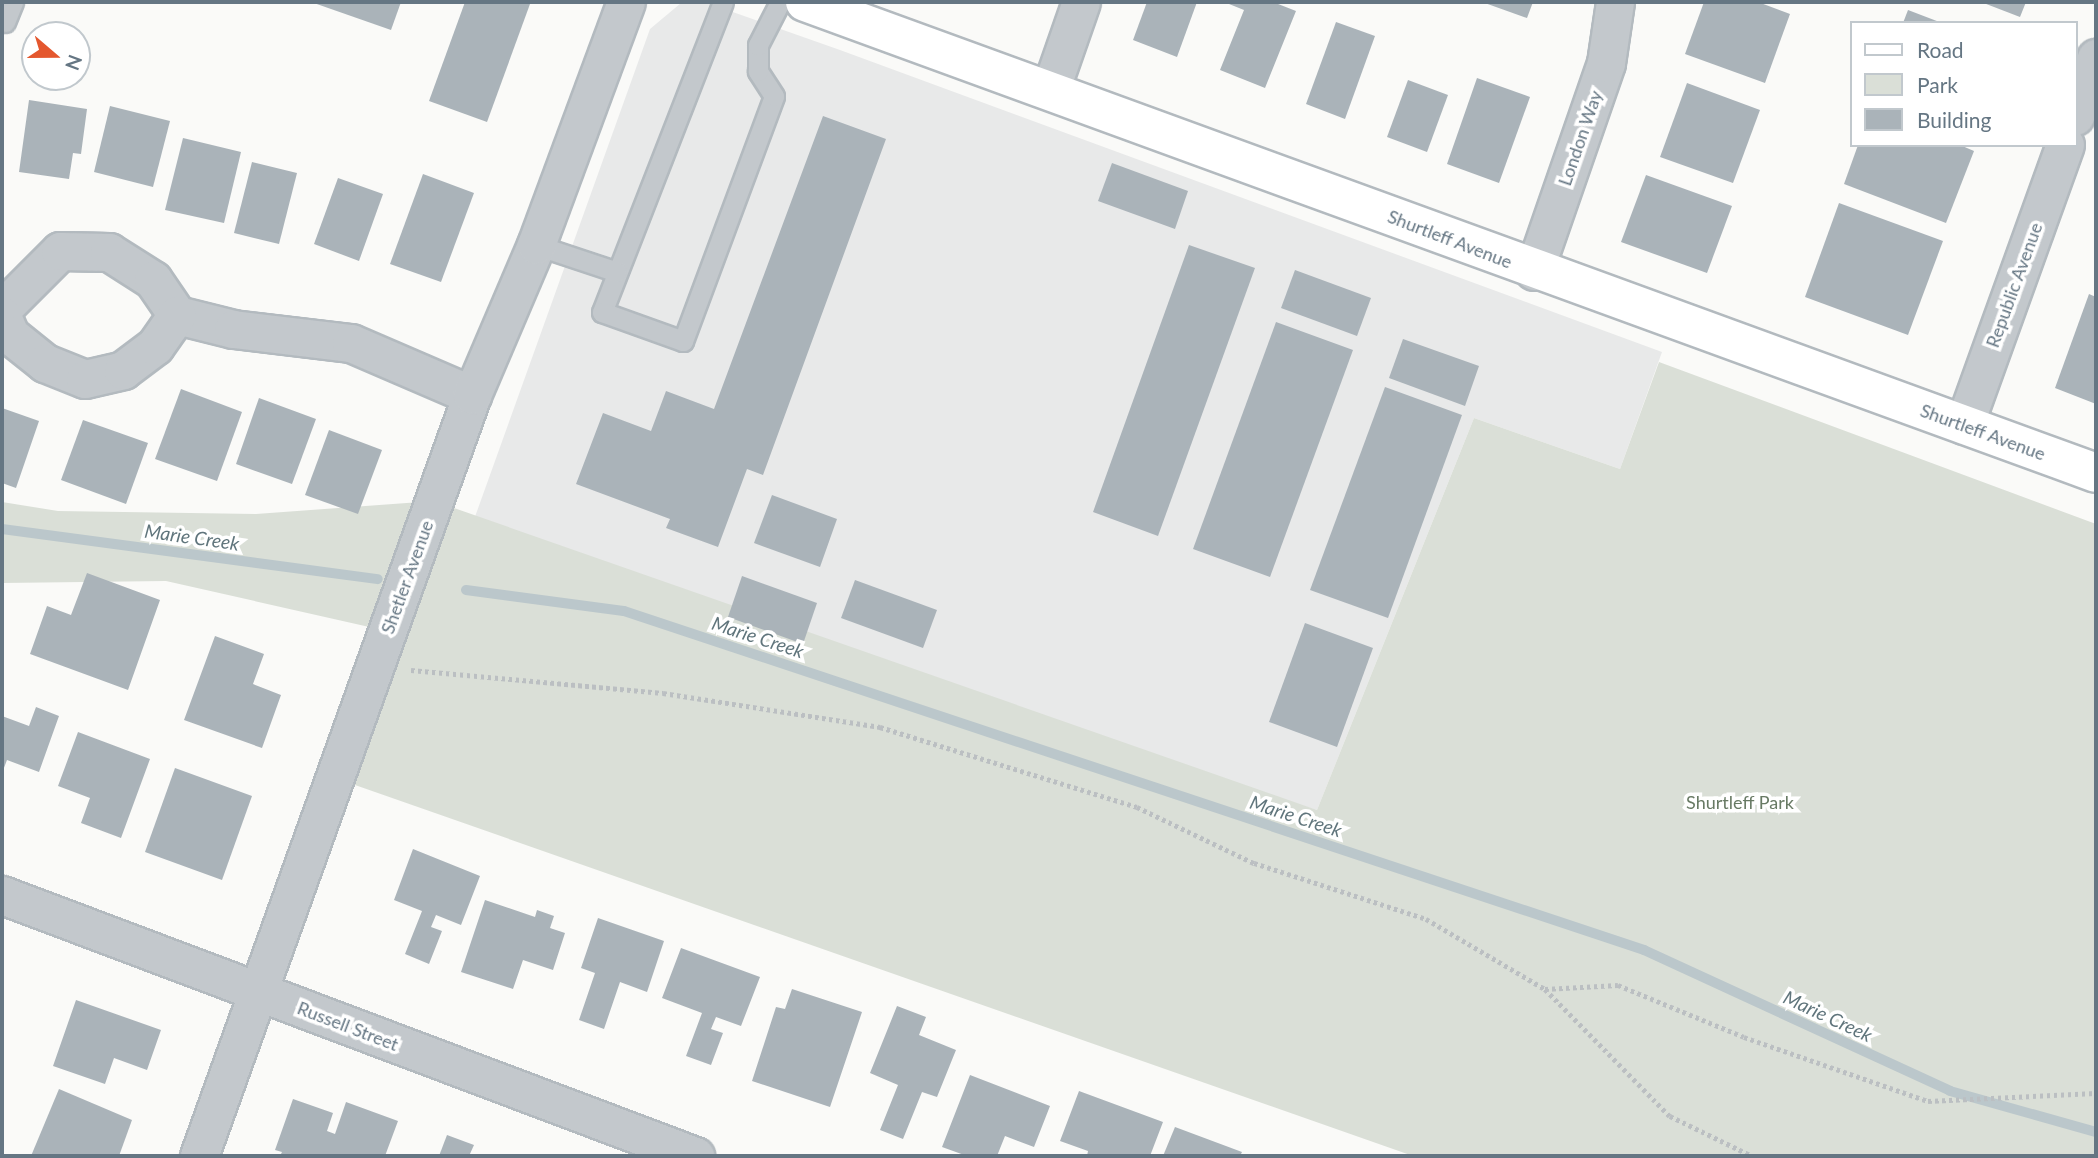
<!DOCTYPE html>
<style>
body{margin:0}
#map{position:relative;width:2098px;height:1158px;overflow:hidden;background:#fafaf8;font-family:Lato,sans-serif}
div>[style]{position:absolute}
.built>*{inset:0;background:#e8e9e9}
.green>*{inset:0;background:#dadfd7}
.stream>*{height:10px;margin:-5px;padding:0 5px;transform-origin:5px;border-radius:5px;background:#bbc7cb}
.building>*{inset:0;background:#aab3b9}
.path>*{height:4.5px;margin-top:-2.25px;transform-origin:0;background:repeating-linear-gradient(90deg,#bbbfc2 0 3.5px,transparent 0 7px)}
.roads{filter:drop-shadow(2px 0 #b3babf) drop-shadow(-2px 0 #b3babf) drop-shadow(0 2px #b3babf) drop-shadow(0 -2px #b3babf)}
.lane>*{height:19px;margin:-9.5px;padding:0 9.5px;transform-origin:9.5px;border-radius:9.5px;background:#c3c8cc}
.street>*{height:37px;margin:-18.5px;padding:0 18.5px;transform-origin:18.5px;border-radius:18.5px;background:#c3c8cc}
.secondary>*{height:38px;margin:-19px;padding:0 19px;transform-origin:19px;border-radius:19px;background:#fff}
span{translate:-50% -50%;white-space:nowrap;text-align:center;line-height:1.15;-webkit-text-stroke:7px #fff;paint-order:stroke}
.street-label{font-size:18px;color:#657683}
.park-label{font-size:18px;color:#687a64}
.water-label{font-size:19px;color:#60757c;font-style:italic}
.frame{position:absolute;inset:0;border:4px solid #657683;pointer-events:none}
.legend{position:absolute;left:1850px;top:21px;width:228px;height:126px;box-sizing:border-box;background:#fff;border:2px solid #c1c8cd;margin:0;padding:9px 12px;list-style:none;font-size:21px;color:#657683}
.legend li{display:flex;align-items:center;gap:14px;height:35px}
.legend b{width:35px;border:2px solid #c1c8cd}
.north{position:absolute;left:21px;top:21px;width:70px;height:70px;box-sizing:border-box;background:#fff;border:2px solid #c1c8cd;border-radius:50%;rotate:110deg;font-size:19px;font-weight:700;line-height:28px;text-align:center;color:#657683}
.north::after{content:'';display:block;margin:auto;width:24px;height:32px;background:#e4572e;clip-path:polygon(50% 0,100% 100%,50% 72%,0 100%)}
</style>
<div id="map">
<div class="built">
<i style="clip-path:polygon(681px 3px,710px 4px,840px 50px,1662px 352px,1620px 469px,1474px 418px,1317px 810px,462px 553px,650px 29px)"></i>
</div>
<div class="green">
<i style="clip-path:polygon(1659px 362px,2096px 524px,2096px 1156px,1413px 1156px,335px 778px,387px 631px,166px 581px,2px 583px,2px 502px,58px 511px,256px 514px,434px 501px,1317px 810px,1474px 418px,1620px 469px)"></i>
</div>
<div class="stream">
<i style="left:2px;top:529px;width:379px;rotate:7.6deg"></i>
<i style="left:466px;top:590px;width:159px;rotate:7.6deg"></i>
<i style="left:624px;top:611px;width:1075px;rotate:18.38deg"></i>
<i style="left:1644px;top:950px;width:337px;rotate:24.7deg"></i>
<i style="left:1950px;top:1091px;width:152px;rotate:15.7deg"></i>
</div>
<div class="building">
<i style="clip-path:polygon(311px 2px,401px 2px,391px 30px)"></i>
<i style="clip-path:polygon(465px 2px,530px 4px,487px 122px,429px 101px)"></i>
<i style="clip-path:polygon(1147px 2px,1197px 2px,1177px 57px,1133px 40px)"></i>
<i style="clip-path:polygon(1224px 2px,1273px 2px,1296px 11px,1265px 88px,1220px 70px,1244px 10px)"></i>
<i style="clip-path:polygon(1482px 2px,1533px 2px,1527px 18px)"></i>
<i style="clip-path:polygon(1704px 2px,1758px 2px,1790px 14px,1765px 83px,1685px 54px)"></i>
<i style="clip-path:polygon(1981px 2px,2026px 2px,2020px 17px)"></i>
<i style="clip-path:polygon(1908px 10px,1942px 23px,1903px 23px)"></i>
<i style="clip-path:polygon(1336px 22px,1375px 36px,1345px 119px,1306px 104px)"></i>
<i style="clip-path:polygon(1477px 78px,1530px 97px,1499px 183px,1447px 164px)"></i>
<i style="clip-path:polygon(1408px 80px,1448px 95px,1427px 152px,1387px 137px)"></i>
<i style="clip-path:polygon(1687px 83px,1760px 110px,1733px 183px,1660px 157px)"></i>
<i style="clip-path:polygon(29px 100px,87px 109px,81px 154px,73px 153px,69px 179px,19px 172px)"></i>
<i style="clip-path:polygon(110px 106px,170px 121px,153px 187px,94px 172px)"></i>
<i style="clip-path:polygon(823px 116px,886px 139px,763px 475px,747px 469px,718px 547px,666px 528px,670px 519px,576px 484px,603px 413px,651px 431px,666px 391px,714px 409px)"></i>
<i style="clip-path:polygon(183px 138px,241px 152px,224px 223px,165px 210px)"></i>
<i style="clip-path:polygon(1858px 145px,1960px 145px,1974px 151px,1946px 223px,1844px 184px)"></i>
<i style="clip-path:polygon(252px 162px,297px 173px,279px 244px,234px 233px)"></i>
<i style="clip-path:polygon(1112px 163px,1188px 191px,1175px 229px,1098px 201px)"></i>
<i style="clip-path:polygon(423px 174px,474px 193px,441px 282px,390px 264px)"></i>
<i style="clip-path:polygon(1646px 175px,1732px 206px,1707px 273px,1621px 242px)"></i>
<i style="clip-path:polygon(338px 178px,383px 194px,359px 261px,314px 244px)"></i>
<i style="clip-path:polygon(1839px 203px,1943px 241px,1908px 335px,1805px 297px)"></i>
<i style="clip-path:polygon(1189px 245px,1255px 268px,1158px 536px,1093px 512px)"></i>
<i style="clip-path:polygon(1295px 270px,1371px 298px,1357px 336px,1281px 308px)"></i>
<i style="clip-path:polygon(2089px 294px,2096px 297px,2096px 404px,2055px 388px)"></i>
<i style="clip-path:polygon(1276px 322px,1353px 350px,1270px 577px,1193px 549px)"></i>
<i style="clip-path:polygon(1403px 339px,1479px 366px,1465px 406px,1389px 378px)"></i>
<i style="clip-path:polygon(1385px 387px,1462px 415px,1388px 618px,1310px 590px)"></i>
<i style="clip-path:polygon(181px 389px,242px 412px,217px 481px,155px 459px)"></i>
<i style="clip-path:polygon(259px 398px,316px 419px,292px 484px,236px 464px)"></i>
<i style="clip-path:polygon(2px 408px,39px 421px,16px 488px,2px 483px)"></i>
<i style="clip-path:polygon(83px 420px,148px 443px,126px 504px,61px 480px)"></i>
<i style="clip-path:polygon(329px 430px,382px 450px,358px 514px,305px 495px)"></i>
<i style="clip-path:polygon(772px 495px,837px 519px,820px 567px,754px 543px)"></i>
<i style="clip-path:polygon(87px 573px,160px 600px,128px 690px,30px 654px,47px 606px,71px 615px)"></i>
<i style="clip-path:polygon(742px 576px,817px 603px,803px 644px,728px 617px)"></i>
<i style="clip-path:polygon(855px 580px,937px 610px,923px 648px,841px 618px)"></i>
<i style="clip-path:polygon(1305px 623px,1373px 648px,1337px 747px,1269px 722px)"></i>
<i style="clip-path:polygon(215px 636px,264px 654px,253px 684px,281px 695px,262px 748px,184px 720px)"></i>
<i style="clip-path:polygon(36px 707px,59px 716px,39px 772px,7px 760px,2px 773px,2px 716px,29px 726px)"></i>
<i style="clip-path:polygon(78px 732px,150px 759px,121px 838px,81px 823px,90px 798px,58px 786px)"></i>
<i style="clip-path:polygon(175px 768px,252px 796px,222px 880px,145px 852px)"></i>
<i style="clip-path:polygon(413px 849px,480px 876px,461px 925px,436px 915px,431px 927px,442px 931px,429px 964px,405px 954px,422px 911px,394px 900px)"></i>
<i style="clip-path:polygon(485px 900px,535px 917px,537px 910px,554px 916px,550px 928px,565px 933px,553px 970px,523px 960px,513px 989px,461px 972px)"></i>
<i style="clip-path:polygon(598px 918px,664px 941px,647px 992px,620px 982px,604px 1029px,579px 1020px,595px 973px,581px 968px)"></i>
<i style="clip-path:polygon(681px 948px,760px 977px,741px 1026px,716px 1017px,711px 1029px,723px 1033px,711px 1065px,686px 1056px,702px 1013px,662px 998px)"></i>
<i style="clip-path:polygon(792px 989px,862px 1012px,830px 1107px,752px 1081px,776px 1007px,785px 1009px)"></i>
<i style="clip-path:polygon(76px 1000px,161px 1030px,147px 1070px,114px 1058px,105px 1084px,53px 1066px)"></i>
<i style="clip-path:polygon(897px 1006px,926px 1017px,919px 1035px,956px 1050px,937px 1097px,922px 1092px,903px 1139px,880px 1130px,898px 1085px,870px 1073px)"></i>
<i style="clip-path:polygon(970px 1075px,1050px 1106px,1034px 1147px,1005px 1136px,997px 1156px,967px 1156px,942px 1147px)"></i>
<i style="clip-path:polygon(59px 1089px,132px 1120px,119px 1156px,31px 1156px)"></i>
<i style="clip-path:polygon(1079px 1091px,1163px 1122px,1150px 1156px,1087px 1156px,1088px 1151px,1060px 1141px)"></i>
<i style="clip-path:polygon(293px 1099px,333px 1113px,327px 1131px,335px 1134px,346px 1102px,398px 1121px,385px 1156px,280px 1156px,282px 1152px,275px 1150px)"></i>
<i style="clip-path:polygon(1175px 1127px,1242px 1152px,1240px 1156px,1163px 1156px)"></i>
<i style="clip-path:polygon(447px 1135px,474px 1145px,469px 1156px,439px 1156px)"></i>
</div>
<div class="path">
<i style="left:411px;top:670px;width:253px;rotate:5.2deg"></i>
<i style="left:663px;top:693px;width:220px;rotate:8.9deg"></i>
<i style="left:880px;top:727px;width:269px;rotate:17.3deg"></i>
<i style="left:1137px;top:807px;width:130px;rotate:25.6deg"></i>
<i style="left:1254px;top:863px;width:181px;rotate:18deg"></i>
<i style="left:1426px;top:919px;width:138px;rotate:30.5deg"></i>
<i style="left:1545px;top:989px;width:178px;rotate:45.5deg"></i>
<i style="left:1670px;top:1116px;width:91px;rotate:26deg"></i>
<i style="left:1545px;top:989px;width:73px;rotate:-3.1deg"></i>
<i style="left:1618px;top:985px;width:136px;rotate:22.4deg"></i>
<i style="left:1744px;top:1037px;width:195px;rotate:19.2deg"></i>
<i style="left:1928px;top:1101px;width:168px;rotate:-2.7deg"></i>
</div>
<div class="roads">
<div class="lane">
<i style="left:723px;top:2px;width:333px;rotate:111.3deg"></i>
<i style="left:602px;top:312px;width:86px;rotate:19.7deg"></i>
<i style="left:683px;top:341px;width:261px;rotate:-69.6deg"></i>
<i style="left:774px;top:96px;width:30px;rotate:-123deg"></i>
<i style="left:758px;top:71px;width:26px;rotate:-90deg"></i>
<i style="left:758px;top:45px;width:48px;rotate:-62.9deg"></i>
<i style="left:5px;top:22px;width:22px;rotate:-68deg"></i>
<i style="left:536px;top:245px;width:85px;rotate:18.4deg"></i>
</div>
<div class="street">
<i style="left:1051px;top:88px;width:91px;rotate:-70.8deg"></i>
<i style="left:2075px;top:116px;width:62px;rotate:-70.1deg"></i>
<i style="left:1534px;top:271px;width:220px;rotate:-70.9deg"></i>
<i style="left:1606px;top:63px;width:62px;rotate:-81.6deg"></i>
<i style="left:2px;top:309px;width:82px;rotate:-45deg"></i>
<i style="left:60px;top:251px;width:49px;rotate:1.2deg"></i>
<i style="left:109px;top:252px;width:52px;rotate:32.5deg"></i>
<i style="left:153px;top:280px;width:42px;rotate:55.6deg"></i>
<i style="left:177px;top:315px;width:58px;rotate:14deg"></i>
<i style="left:233px;top:329px;width:119px;rotate:6.8deg"></i>
<i style="left:351px;top:343px;width:132px;rotate:23.3deg"></i>
<i style="left:2px;top:316px;width:21px;rotate:67deg"></i>
<i style="left:10px;top:335px;width:45px;rotate:38.7deg"></i>
<i style="left:45px;top:363px;width:43px;rotate:21.8deg"></i>
<i style="left:85px;top:379px;width:39px;rotate:-13deg"></i>
<i style="left:123px;top:370px;width:40px;rotate:-37deg"></i>
<i style="left:155px;top:346px;width:38px;rotate:-55deg"></i>
<i style="left:1964px;top:425px;width:298px;rotate:-70.2deg"></i>
<i style="left:2px;top:895px;width:741px;rotate:20.64deg"></i>
<i style="left:199px;top:1156px;width:808px;rotate:-70.27deg"></i>
<i style="left:472px;top:395px;width:163px;rotate:-66.9deg"></i>
<i style="left:536px;top:245px;width:259px;rotate:-69.7deg"></i>
</div>
<div class="secondary">
<i style="left:805px;top:2px;width:1374px;rotate:20.04deg"></i>
</div>
</div>
<div class="street-label">
<span style="left:1580px;top:138px;rotate:-71deg">London Way</span>
<span style="left:1450px;top:239px;rotate:21deg">Shurtleff Avenue</span>
<span style="left:2014px;top:285px;rotate:-70deg">Republic Avenue</span>
<span style="left:1983px;top:432px;rotate:20deg">Shurtleff Avenue</span>
<span style="left:407px;top:577px;rotate:-70deg">Shetler Avenue</span>
<span style="left:348px;top:1026px;rotate:21deg">Russell Street</span>
</div>
<div class="park-label">
<span style="left:1740px;top:802px">Shurtleff Park</span>
</div>
<div class="water-label">
<span style="left:192px;top:537px;rotate:8deg">Marie Creek</span>
<span style="left:758px;top:637px;rotate:18deg">Marie Creek</span>
<span style="left:1296px;top:816px;rotate:18deg">Marie Creek</span>
<span style="left:1828px;top:1016px;rotate:25deg">Marie Creek</span>
</div>
<div class="frame"></div>
<ul class="legend">
<li><b style="height:9px;background:#fff"></b>Road</li>
<li><b style="height:19px;background:#dadfd7"></b>Park</li>
<li><b style="height:19px;background:#aab3b9"></b>Building</li>
</ul>
<div class="north">N</div>
</div>
